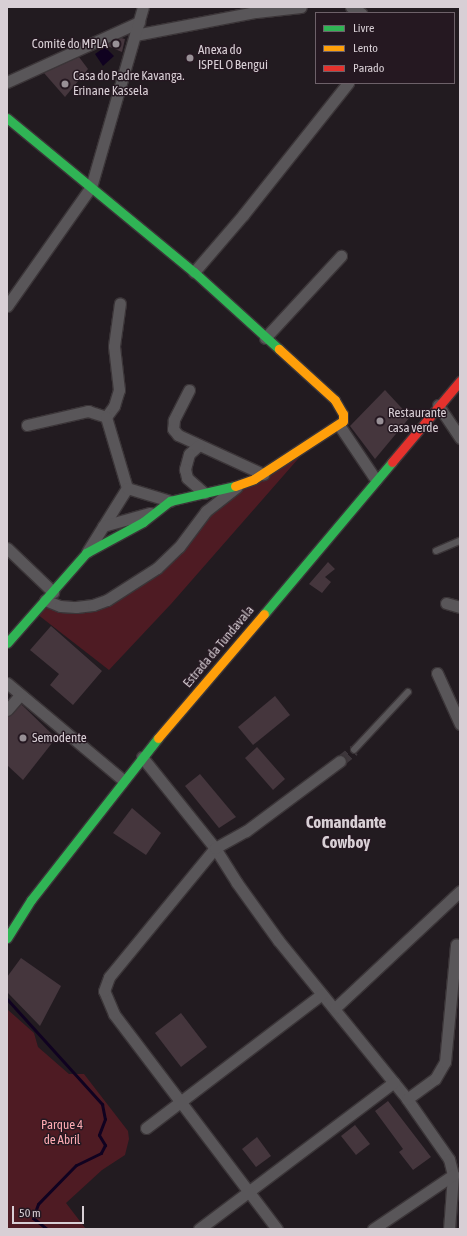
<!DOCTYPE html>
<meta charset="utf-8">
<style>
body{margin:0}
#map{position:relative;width:467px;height:1236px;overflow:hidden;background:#221b20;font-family:"Asap Condensed",sans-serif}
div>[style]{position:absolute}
.green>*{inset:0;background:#4e1b23}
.water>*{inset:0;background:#100220}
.stream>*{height:3px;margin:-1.5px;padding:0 1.5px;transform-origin:1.5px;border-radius:1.5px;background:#100220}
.building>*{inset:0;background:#45363d}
.street-tunnel>*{height:11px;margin-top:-5.5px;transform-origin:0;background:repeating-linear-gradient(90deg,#3d363b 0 11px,transparent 0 16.5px)}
.roads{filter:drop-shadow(1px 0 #3b3538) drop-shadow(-1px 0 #3b3538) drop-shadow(0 1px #3b3538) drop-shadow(0 -1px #3b3538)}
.lane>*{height:5.5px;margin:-2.75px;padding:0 2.75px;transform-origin:2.75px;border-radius:2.75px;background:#595659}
.street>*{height:11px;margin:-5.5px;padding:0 5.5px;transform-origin:5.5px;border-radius:5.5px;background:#595659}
.fast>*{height:9px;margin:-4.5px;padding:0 4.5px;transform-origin:4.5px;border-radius:4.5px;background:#30b455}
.slow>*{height:9px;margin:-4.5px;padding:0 4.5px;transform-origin:4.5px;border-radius:4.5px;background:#ff9f0a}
.jam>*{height:9px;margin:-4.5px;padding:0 4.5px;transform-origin:4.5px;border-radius:4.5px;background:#e5322d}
.dots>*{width:11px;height:11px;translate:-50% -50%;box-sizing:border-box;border:2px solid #251821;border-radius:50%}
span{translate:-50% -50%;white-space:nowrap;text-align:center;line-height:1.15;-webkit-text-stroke:3px #251821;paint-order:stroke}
.poi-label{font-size:13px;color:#d8cfd5}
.right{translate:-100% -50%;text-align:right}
.left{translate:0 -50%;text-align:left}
.street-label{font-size:13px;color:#d8cfd5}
.park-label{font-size:13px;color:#fca9b1}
.district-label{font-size:17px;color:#d8cfd5;font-weight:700}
.frame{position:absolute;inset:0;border:8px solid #d8cfd5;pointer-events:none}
.legend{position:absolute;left:315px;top:12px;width:140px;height:72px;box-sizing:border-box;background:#251821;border:1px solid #6d6169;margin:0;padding:5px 7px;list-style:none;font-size:12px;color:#d8cfd5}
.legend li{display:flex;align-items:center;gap:8px;height:20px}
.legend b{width:20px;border:1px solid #6d6169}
.scale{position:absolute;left:12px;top:1206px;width:72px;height:18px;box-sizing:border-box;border:2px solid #d8cfd5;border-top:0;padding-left:5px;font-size:12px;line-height:14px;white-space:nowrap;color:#d8cfd5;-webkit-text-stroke:3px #251821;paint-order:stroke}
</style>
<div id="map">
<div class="green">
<i style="clip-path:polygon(305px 451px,171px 604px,109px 670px,37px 614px,44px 605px,74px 611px,113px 603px,136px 586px,226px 500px)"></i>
<i style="clip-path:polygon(7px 1009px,34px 1033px,38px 1047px,69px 1074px,84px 1074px,128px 1131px,129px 1139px,125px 1155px,102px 1170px,66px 1203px,86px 1229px,7px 1229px)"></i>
</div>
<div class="water">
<i style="clip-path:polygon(105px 47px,114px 56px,103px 66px,95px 54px)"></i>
</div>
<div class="stream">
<i style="left:7px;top:999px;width:142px;rotate:47.9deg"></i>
<i style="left:102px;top:1104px;width:15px;rotate:79deg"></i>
<i style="left:105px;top:1119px;width:17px;rotate:111deg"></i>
<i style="left:99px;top:1135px;width:12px;rotate:59deg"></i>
<i style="left:105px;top:1145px;width:9px;rotate:117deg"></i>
<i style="left:101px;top:1153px;width:28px;rotate:154deg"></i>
<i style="left:76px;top:1165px;width:54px;rotate:134.3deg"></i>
<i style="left:38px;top:1204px;width:15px;rotate:110deg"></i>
<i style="left:33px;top:1218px;width:18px;rotate:38deg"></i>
</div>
<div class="building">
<i style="clip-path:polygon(121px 38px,125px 39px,122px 52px,105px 45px)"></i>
<i style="clip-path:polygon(79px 57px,88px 69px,65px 97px,44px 73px)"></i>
<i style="clip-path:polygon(385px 390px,410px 417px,375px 459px,350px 426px)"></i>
<i style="clip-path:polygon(328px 562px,335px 569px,325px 577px,331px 582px,322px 593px,309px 584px)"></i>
<i style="clip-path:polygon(51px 626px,102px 671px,73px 705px,50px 685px,59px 674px,30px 650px)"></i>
<i style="clip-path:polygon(275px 696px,290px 715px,253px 745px,238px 727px)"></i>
<i style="clip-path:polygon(21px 704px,56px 738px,23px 780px,7px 765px,7px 718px)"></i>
<i style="clip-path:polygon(257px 747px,285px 779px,273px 790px,245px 758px)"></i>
<i style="clip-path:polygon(200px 774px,236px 817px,219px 828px,185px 786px)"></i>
<i style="clip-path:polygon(132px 808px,161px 833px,146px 855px,113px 833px)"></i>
<i style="clip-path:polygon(21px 958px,61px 986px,40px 1026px,7px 992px,7px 977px)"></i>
<i style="clip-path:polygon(181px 1013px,207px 1047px,181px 1067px,155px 1033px)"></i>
<i style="clip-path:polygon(388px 1101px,431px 1157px,413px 1170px,399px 1152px,403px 1149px,375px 1111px)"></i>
<i style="clip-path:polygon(355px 1125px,370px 1144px,356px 1155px,341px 1136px)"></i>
<i style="clip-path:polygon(257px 1137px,271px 1156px,256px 1167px,242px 1149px)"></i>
</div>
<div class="street-tunnel">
<i style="left:340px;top:761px;width:18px;rotate:-38deg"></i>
</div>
<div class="roads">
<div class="lane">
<i style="left:436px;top:551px;width:26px;rotate:-23deg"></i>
<i style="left:354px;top:750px;width:79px;rotate:-47deg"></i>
</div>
<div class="street">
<i style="left:351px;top:7px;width:12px;rotate:31deg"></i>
<i style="left:135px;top:35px;width:123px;rotate:-10.8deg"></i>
<i style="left:256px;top:12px;width:45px;rotate:-6.3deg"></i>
<i style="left:7px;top:82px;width:145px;rotate:-24.4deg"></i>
<i style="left:194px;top:272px;width:75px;rotate:-49.3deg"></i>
<i style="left:243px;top:215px;width:169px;rotate:-51.5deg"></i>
<i style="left:7px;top:306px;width:146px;rotate:-54.8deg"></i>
<i style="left:91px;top:187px;width:187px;rotate:-73.9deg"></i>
<i style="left:265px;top:338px;width:112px;rotate:-47.2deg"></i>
<i style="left:189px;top:390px;width:34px;rotate:117deg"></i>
<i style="left:174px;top:420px;width:9px;rotate:96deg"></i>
<i style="left:173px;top:429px;width:8px;rotate:50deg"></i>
<i style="left:178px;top:435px;width:94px;rotate:24.6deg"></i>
<i style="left:438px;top:405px;width:40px;rotate:56deg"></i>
<i style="left:106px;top:417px;width:14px;rotate:-54deg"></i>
<i style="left:114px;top:406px;width:17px;rotate:-73deg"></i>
<i style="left:119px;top:390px;width:44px;rotate:-96.5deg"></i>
<i style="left:114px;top:346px;width:43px;rotate:-82.1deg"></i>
<i style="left:27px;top:425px;width:63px;rotate:-12.9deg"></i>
<i style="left:88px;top:411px;width:19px;rotate:18deg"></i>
<i style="left:106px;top:417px;width:74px;rotate:73.5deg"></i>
<i style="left:127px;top:488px;width:75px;rotate:122deg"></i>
<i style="left:339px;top:425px;width:66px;rotate:56.1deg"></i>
<i style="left:199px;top:445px;width:13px;rotate:138deg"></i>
<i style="left:189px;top:454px;width:16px;rotate:105deg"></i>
<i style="left:185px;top:469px;width:9px;rotate:77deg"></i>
<i style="left:187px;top:478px;width:23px;rotate:41deg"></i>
<i style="left:127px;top:488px;width:45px;rotate:16.8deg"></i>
<i style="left:103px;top:526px;width:49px;rotate:-15.5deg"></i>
<i style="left:7px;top:548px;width:64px;rotate:43.7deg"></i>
<i style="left:45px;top:600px;width:16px;rotate:22deg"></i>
<i style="left:60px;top:606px;width:16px;rotate:4deg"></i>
<i style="left:76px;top:607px;width:17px;rotate:-7deg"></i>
<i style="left:93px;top:605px;width:15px;rotate:-20deg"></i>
<i style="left:107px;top:600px;width:59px;rotate:-32.6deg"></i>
<i style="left:157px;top:568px;width:30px;rotate:-44deg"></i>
<i style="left:179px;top:547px;width:45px;rotate:-53.1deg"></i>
<i style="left:206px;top:511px;width:39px;rotate:-38deg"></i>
<i style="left:446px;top:603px;width:15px;rotate:16deg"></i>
<i style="left:437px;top:673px;width:56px;rotate:65.7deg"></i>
<i style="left:7px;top:683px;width:151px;rotate:39.9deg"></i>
<i style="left:7px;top:710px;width:20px;rotate:-49deg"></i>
<i style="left:142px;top:757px;width:117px;rotate:51.3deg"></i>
<i style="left:215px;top:848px;width:41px;rotate:57.8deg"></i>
<i style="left:237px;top:883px;width:70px;rotate:54.3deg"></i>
<i style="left:278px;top:940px;width:205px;rotate:50.9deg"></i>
<i style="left:407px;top:1099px;width:73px;rotate:55deg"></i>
<i style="left:449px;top:1159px;width:16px;rotate:76deg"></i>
<i style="left:453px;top:1175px;width:54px;rotate:94.2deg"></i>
<i style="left:335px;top:1008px;width:171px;rotate:-43.1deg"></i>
<i style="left:407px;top:1099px;width:34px;rotate:-36deg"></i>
<i style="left:435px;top:1079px;width:20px;rotate:-60deg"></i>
<i style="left:445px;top:1062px;width:118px;rotate:-84.6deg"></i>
<i style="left:146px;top:1128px;width:221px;rotate:-37.3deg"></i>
<i style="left:199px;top:1229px;width:244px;rotate:-37deg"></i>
<i style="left:277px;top:1229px;width:270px;rotate:-127.2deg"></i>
<i style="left:114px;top:1014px;width:25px;rotate:-113deg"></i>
<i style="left:104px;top:991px;width:15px;rotate:-70deg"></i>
<i style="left:109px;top:977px;width:167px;rotate:-50.6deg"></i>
<i style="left:215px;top:848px;width:35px;rotate:-29deg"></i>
<i style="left:246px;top:831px;width:117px;rotate:-36.7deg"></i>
<i style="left:373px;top:1229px;width:97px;rotate:-34deg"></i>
</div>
<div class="fast">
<i style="left:7px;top:118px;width:242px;rotate:39.5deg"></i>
<i style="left:194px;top:272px;width:115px;rotate:42.2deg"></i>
<i style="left:264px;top:614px;width:199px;rotate:-49.9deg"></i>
<i style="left:7px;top:643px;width:120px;rotate:-48.7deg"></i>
<i style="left:86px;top:553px;width:65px;rotate:-28.5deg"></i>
<i style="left:143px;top:522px;width:34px;rotate:-38deg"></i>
<i style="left:170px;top:501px;width:67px;rotate:-13deg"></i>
<i style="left:7px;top:938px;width:45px;rotate:-57.7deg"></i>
<i style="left:31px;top:900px;width:206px;rotate:-51.9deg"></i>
</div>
<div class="slow">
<i style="left:235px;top:486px;width:20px;rotate:-20deg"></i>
<i style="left:254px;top:479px;width:106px;rotate:-33.1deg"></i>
<i style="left:343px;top:421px;width:7px;rotate:-90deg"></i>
<i style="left:343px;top:414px;width:16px;rotate:-120deg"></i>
<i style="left:335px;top:400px;width:76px;rotate:-137.7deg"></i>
<i style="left:158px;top:738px;width:163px;rotate:-49.5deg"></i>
</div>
<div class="jam">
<i style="left:392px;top:462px;width:106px;rotate:-50deg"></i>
</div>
</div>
<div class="dots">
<i style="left:116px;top:44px;background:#989096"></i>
<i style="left:190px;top:58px;background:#989096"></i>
<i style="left:65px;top:84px;background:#989096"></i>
<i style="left:380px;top:421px;background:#989096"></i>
<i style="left:23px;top:738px;background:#989096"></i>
</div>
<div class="poi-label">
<span class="right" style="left:108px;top:44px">Comité do MPLA</span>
<span class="left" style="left:198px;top:58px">Anexa do<br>ISPEL O Bengui</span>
<span class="left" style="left:73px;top:84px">Casa do Padre Kavanga.<br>Erinane Kassela</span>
<span class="left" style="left:388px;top:421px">Restaurante<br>casa verde</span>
<span class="left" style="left:32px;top:738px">Semodente</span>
</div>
<div class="street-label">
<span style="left:219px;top:647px;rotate:-50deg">Estrada da Tundavala</span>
</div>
<div class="park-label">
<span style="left:62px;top:1133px">Parque 4<br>de Abril</span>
</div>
<div class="district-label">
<span style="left:346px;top:833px">Comandante<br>Cowboy</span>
</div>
<div class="frame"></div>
<ul class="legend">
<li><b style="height:5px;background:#30b455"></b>Livre</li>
<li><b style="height:5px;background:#ff9f0a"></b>Lento</li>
<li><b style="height:5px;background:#e5322d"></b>Parado</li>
</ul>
<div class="scale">50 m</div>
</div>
